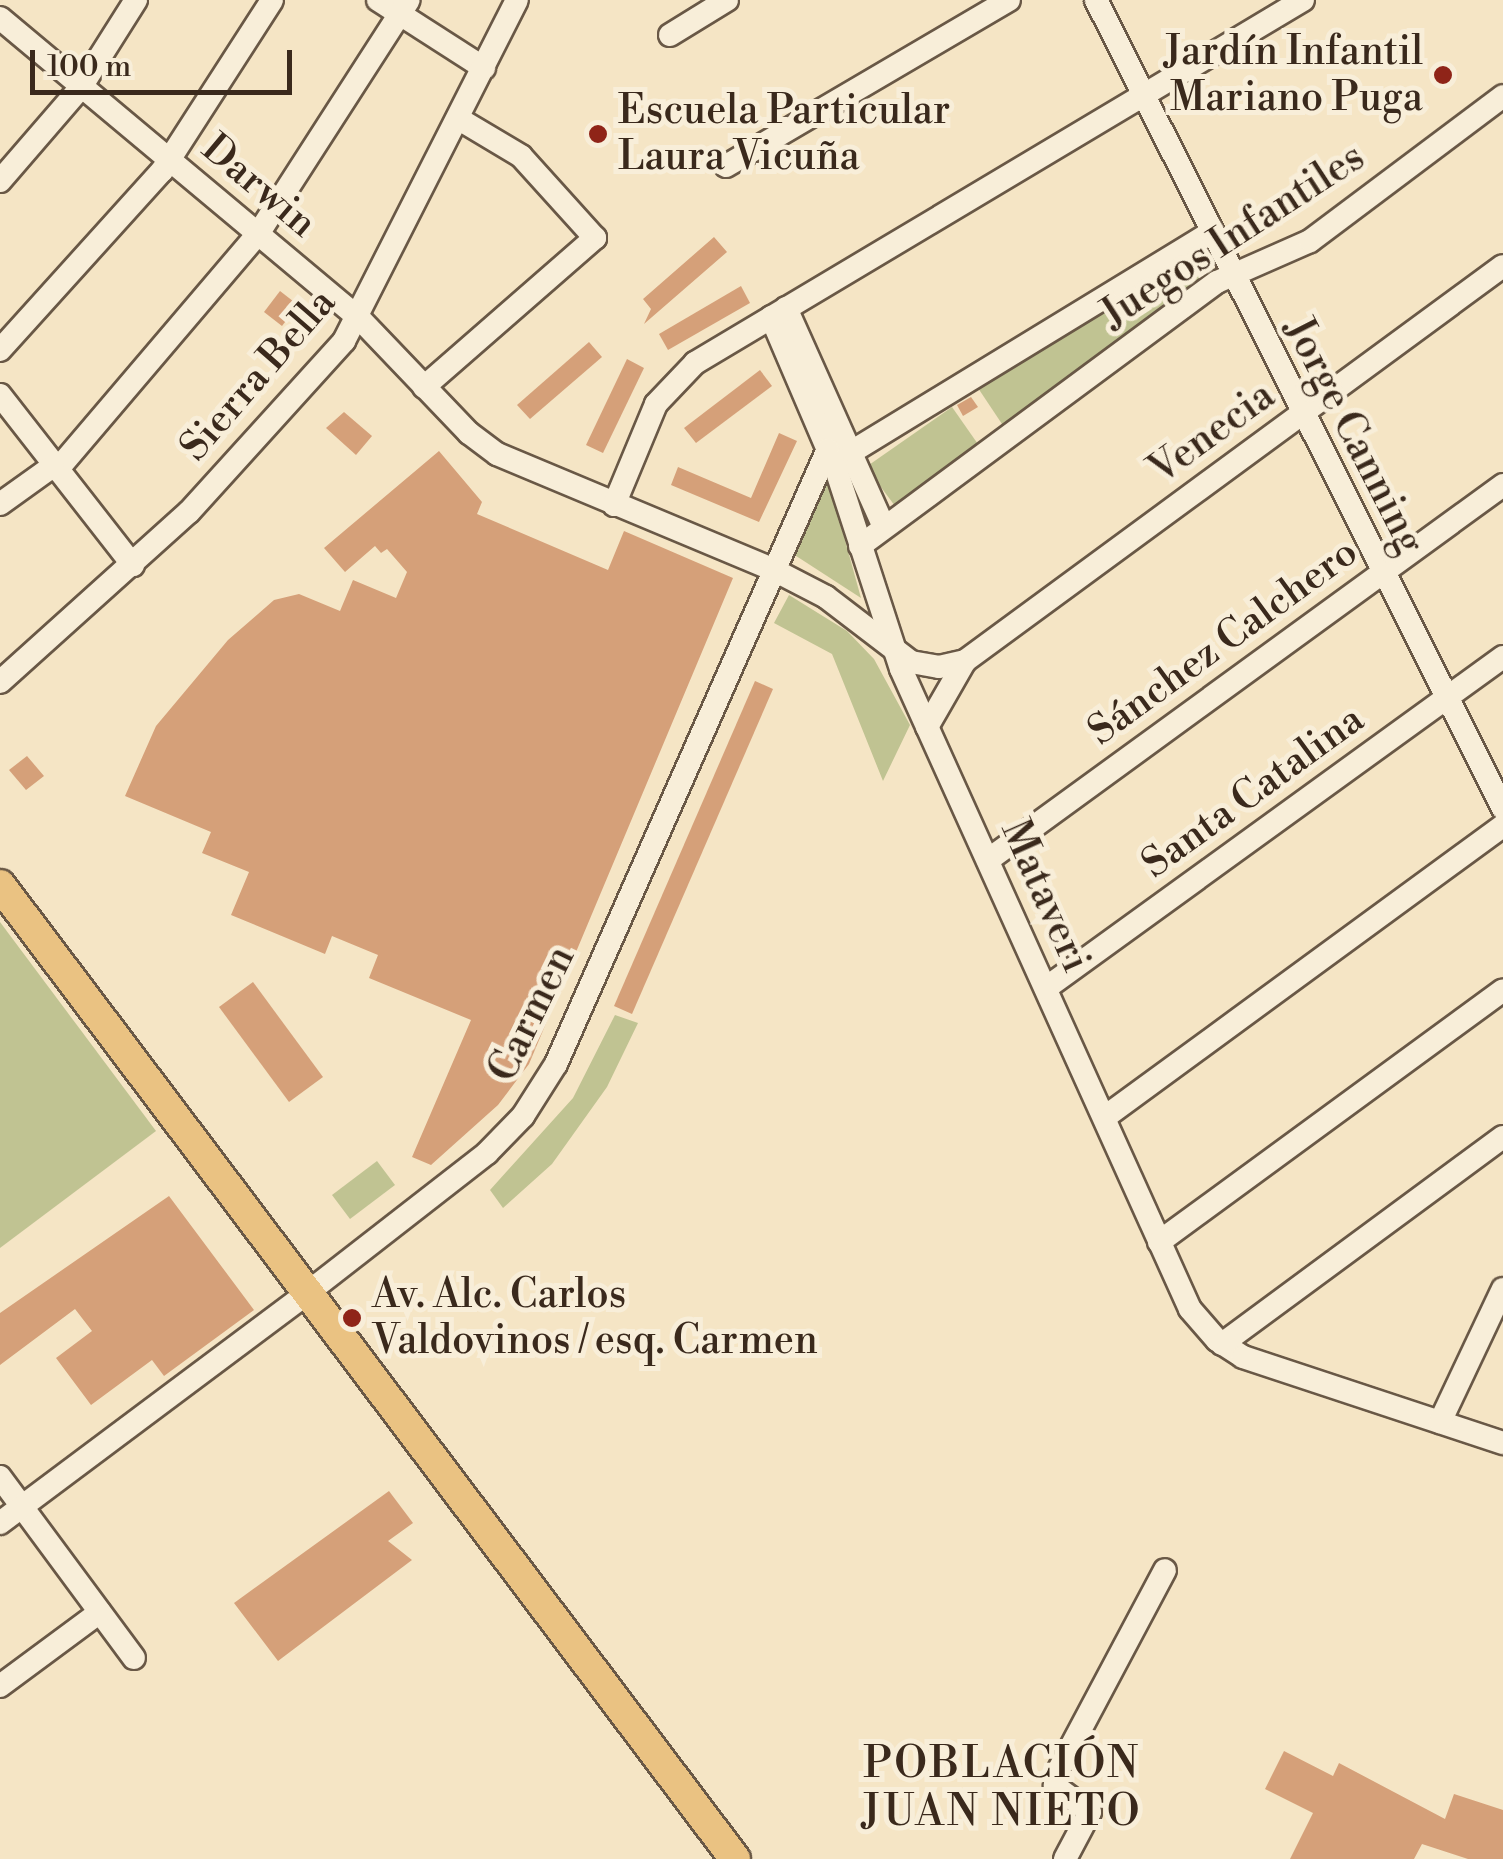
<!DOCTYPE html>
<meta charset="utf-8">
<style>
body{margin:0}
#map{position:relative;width:1503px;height:1859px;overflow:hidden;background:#f5e5c5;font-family:"Libre Bodoni",serif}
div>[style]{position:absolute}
.green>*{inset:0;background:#c0c392}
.building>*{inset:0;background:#d5a079}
.roads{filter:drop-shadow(2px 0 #695846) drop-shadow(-2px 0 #695846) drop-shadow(0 2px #695846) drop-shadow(0 -2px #695846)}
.minor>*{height:22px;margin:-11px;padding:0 11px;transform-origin:11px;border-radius:11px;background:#f8eed9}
.major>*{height:30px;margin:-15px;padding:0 15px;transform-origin:15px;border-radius:15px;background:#eac282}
.dots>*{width:28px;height:28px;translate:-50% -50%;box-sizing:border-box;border:5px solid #f8eed9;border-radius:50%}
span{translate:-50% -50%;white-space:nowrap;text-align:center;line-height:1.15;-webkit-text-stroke:10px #f8eed9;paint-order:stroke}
.poi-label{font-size:40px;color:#3a291c}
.right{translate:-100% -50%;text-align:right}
.left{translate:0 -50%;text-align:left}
.street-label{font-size:40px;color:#3a291c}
.neighbourhood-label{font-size:42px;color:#3a291c;letter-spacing:2.5px}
.scale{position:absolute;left:30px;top:50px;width:262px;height:45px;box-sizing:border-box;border:5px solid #3a291c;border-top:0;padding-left:12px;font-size:30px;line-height:35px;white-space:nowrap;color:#3a291c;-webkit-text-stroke:8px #f8eed9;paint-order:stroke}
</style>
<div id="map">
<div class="green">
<i style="clip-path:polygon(1204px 253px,1217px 274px,1004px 427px,978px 388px)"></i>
<i style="clip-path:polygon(952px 407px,980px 447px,895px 506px,866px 467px)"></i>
<i style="clip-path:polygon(827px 475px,861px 598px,790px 552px)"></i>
<i style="clip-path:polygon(789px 595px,847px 631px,874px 659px,910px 725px,883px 781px,832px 654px,774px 623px)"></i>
<i style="clip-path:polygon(0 922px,156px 1131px,0 1248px)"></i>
<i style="clip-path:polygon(615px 1015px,638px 1023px,607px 1087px,552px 1164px,503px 1208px,490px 1190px,573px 1098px)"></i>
<i style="clip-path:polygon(377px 1161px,395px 1185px,350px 1219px,332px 1195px)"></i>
</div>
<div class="building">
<i style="clip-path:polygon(714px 237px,727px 252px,644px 324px,651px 309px,643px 299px)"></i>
<i style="clip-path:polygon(741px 286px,750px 303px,668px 350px,659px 334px)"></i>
<i style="clip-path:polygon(280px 291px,298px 305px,282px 326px,264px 312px)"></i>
<i style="clip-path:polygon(589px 342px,602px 357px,530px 419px,517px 405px)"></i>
<i style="clip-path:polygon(627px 359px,644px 368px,603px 453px,586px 445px)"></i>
<i style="clip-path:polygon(760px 370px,772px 386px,696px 443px,684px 428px)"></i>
<i style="clip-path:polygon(971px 397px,978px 407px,963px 416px,957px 405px)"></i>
<i style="clip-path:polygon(344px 412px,372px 436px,356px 455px,326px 428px)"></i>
<i style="clip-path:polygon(779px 433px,797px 441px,759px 522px,671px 485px,678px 467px,751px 498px)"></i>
<i style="clip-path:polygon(439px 451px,482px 502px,477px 514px,608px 570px,624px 531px,733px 578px,529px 1064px,498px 1105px,431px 1165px,412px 1157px,471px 1020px,369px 978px,378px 955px,332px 936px,325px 954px,231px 915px,249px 872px,202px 853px,211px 832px,125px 796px,156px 726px,228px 640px,274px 600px,299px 594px,340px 611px,353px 580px,396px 598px,407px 572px,387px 549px,381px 553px,375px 546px,345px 572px,324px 548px)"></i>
<i style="clip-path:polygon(755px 681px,773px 689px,632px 1014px,614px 1006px)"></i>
<i style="clip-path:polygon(27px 756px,44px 776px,26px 790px,9px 770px)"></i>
<i style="clip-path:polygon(253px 982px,323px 1077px,289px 1102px,219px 1007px)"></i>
<i style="clip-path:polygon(169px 1196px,254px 1310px,164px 1376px,152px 1360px,91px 1405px,56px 1358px,92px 1331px,75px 1309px,0 1365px,0 1313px)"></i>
<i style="clip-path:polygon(389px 1491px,413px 1523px,388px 1541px,412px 1560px,278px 1661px,234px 1603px)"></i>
<i style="clip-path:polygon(1284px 1751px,1333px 1776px,1339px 1763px,1445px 1819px,1454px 1794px,1503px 1810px,1503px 1859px,1468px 1859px,1422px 1844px,1414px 1859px,1290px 1859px,1313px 1813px,1265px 1789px)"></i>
</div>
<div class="roads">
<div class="minor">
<i style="left:378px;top:0;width:126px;rotate:32.7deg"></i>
<i style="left:1096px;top:0;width:905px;rotate:63.27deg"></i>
<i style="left:0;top:18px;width:469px;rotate:39.9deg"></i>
<i style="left:360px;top:319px;width:158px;rotate:46.3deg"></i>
<i style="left:469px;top:433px;width:35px;rotate:37deg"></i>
<i style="left:497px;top:454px;width:298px;rotate:22.7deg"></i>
<i style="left:772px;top:569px;width:61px;rotate:27.4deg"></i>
<i style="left:826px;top:597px;width:107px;rotate:37.4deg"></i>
<i style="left:911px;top:662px;width:28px;rotate:10deg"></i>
<i style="left:939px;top:667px;width:27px;rotate:-13deg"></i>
<i style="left:670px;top:35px;width:67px;rotate:-31.6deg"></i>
<i style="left:726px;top:166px;width:328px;rotate:-30.4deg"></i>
<i style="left:0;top:181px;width:124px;rotate:-49.2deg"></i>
<i style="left:81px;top:87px;width:103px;rotate:-57.7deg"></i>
<i style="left:786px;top:308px;width:238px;rotate:65.9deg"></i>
<i style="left:771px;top:317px;width:165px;rotate:66.8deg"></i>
<i style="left:836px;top:469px;width:210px;rotate:72deg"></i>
<i style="left:901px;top:669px;width:702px;rotate:65.7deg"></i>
<i style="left:1190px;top:1309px;width:41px;rotate:48.9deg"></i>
<i style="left:1217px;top:1340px;width:31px;rotate:33deg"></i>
<i style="left:1243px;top:1357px;width:274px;rotate:18.3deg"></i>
<i style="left:0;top:350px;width:241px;rotate:-47.9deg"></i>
<i style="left:162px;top:171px;width:203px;rotate:-57.2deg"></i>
<i style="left:424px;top:387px;width:227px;rotate:-41.1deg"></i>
<i style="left:595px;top:238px;width:110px;rotate:-132.1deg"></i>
<i style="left:521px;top:156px;width:72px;rotate:-149.2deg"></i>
<i style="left:0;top:395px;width:216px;rotate:52deg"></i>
<i style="left:853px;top:451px;width:417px;rotate:-31.4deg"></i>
<i style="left:57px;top:470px;width:310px;rotate:-49.6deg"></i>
<i style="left:258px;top:234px;width:278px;rotate:-57.2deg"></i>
<i style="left:0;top:504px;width:65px;rotate:-35.6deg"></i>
<i style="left:614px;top:505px;width:109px;rotate:-67.4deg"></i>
<i style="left:656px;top:404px;width:57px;rotate:-46.4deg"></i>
<i style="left:695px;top:363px;width:708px;rotate:-30.84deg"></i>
<i style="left:860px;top:546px;width:444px;rotate:-36.5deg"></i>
<i style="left:1217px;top:282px;width:102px;rotate:-23.8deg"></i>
<i style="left:1310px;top:241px;width:241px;rotate:-36.9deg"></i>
<i style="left:0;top:682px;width:254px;rotate:-42deg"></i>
<i style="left:189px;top:512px;width:231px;rotate:-47.8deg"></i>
<i style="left:344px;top:341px;width:382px;rotate:-63.1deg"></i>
<i style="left:927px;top:727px;width:76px;rotate:-60.1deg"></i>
<i style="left:965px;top:661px;width:667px;rotate:-36.29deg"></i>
<i style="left:988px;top:860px;width:637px;rotate:-36.06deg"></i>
<i style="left:1046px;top:988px;width:564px;rotate:-35.92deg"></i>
<i style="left:1105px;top:1117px;width:493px;rotate:-36.2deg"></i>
<i style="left:1159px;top:1242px;width:426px;rotate:-36.2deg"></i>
<i style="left:1222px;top:1344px;width:349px;rotate:-36.4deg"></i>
<i style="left:1440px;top:1422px;width:147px;rotate:-64.7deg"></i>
<i style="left:0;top:1477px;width:225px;rotate:53.5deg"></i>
<i style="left:0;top:1523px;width:382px;rotate:-36.8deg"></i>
<i style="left:306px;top:1294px;width:229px;rotate:-37.9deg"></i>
<i style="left:487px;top:1153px;width:52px;rotate:-45.8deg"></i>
<i style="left:523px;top:1116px;width:62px;rotate:-57.6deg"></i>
<i style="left:556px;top:1064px;width:672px;rotate:-66.14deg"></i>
<i style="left:0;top:1686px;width:124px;rotate:-36.5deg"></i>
<i style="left:1065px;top:1859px;width:53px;rotate:-62deg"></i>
<i style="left:1090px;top:1812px;width:44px;rotate:-143.4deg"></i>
<i style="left:1055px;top:1786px;width:9px;rotate:-90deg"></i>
<i style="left:1055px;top:1777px;width:234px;rotate:-62deg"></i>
</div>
<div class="major">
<i style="left:0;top:885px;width:1220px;rotate:52.96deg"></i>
</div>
</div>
<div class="dots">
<i style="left:1443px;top:75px;background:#8f2418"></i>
<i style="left:598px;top:134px;background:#8f2418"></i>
<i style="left:352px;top:1318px;background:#8f2418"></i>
</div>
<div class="poi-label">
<span class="right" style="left:1423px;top:75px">Jardín Infantil<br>Mariano Puga</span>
<span class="left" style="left:618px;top:134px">Escuela Particular<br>Laura Vicuña</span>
<span class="left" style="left:372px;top:1318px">Av. Alc. Carlos<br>Valdovinos / esq. Carmen</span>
</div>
<div class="street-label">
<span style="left:259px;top:186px;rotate:40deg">Darwin</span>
<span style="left:1233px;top:236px;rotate:-33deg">Juegos Infantiles</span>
<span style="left:258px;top:375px;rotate:-49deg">Sierra Bella</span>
<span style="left:1212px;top:433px;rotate:-36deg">Venecia</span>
<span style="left:1354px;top:436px;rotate:63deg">Jorge Canning</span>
<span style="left:1223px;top:642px;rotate:-36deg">Sánchez Calchero</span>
<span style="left:1253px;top:792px;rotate:-36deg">Santa Catalina</span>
<span style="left:1045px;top:896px;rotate:66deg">Mataveri</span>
<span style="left:532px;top:1014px;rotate:-64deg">Carmen</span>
</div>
<div class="neighbourhood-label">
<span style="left:1002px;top:1789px">POBLACIÓN<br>JUAN NIETO</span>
</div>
<div class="scale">100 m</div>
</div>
